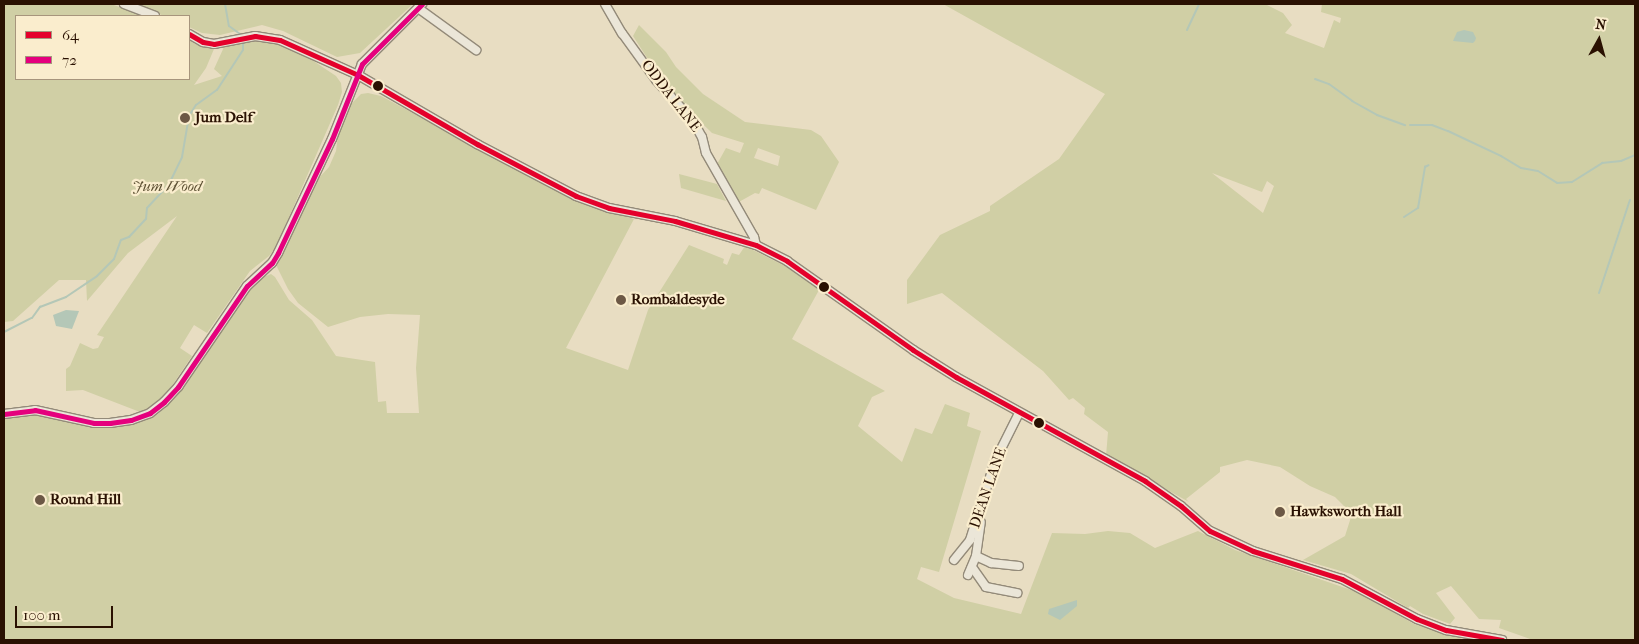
<!DOCTYPE html>
<style>
body{margin:0}
#map{position:relative;width:1639px;height:644px;overflow:hidden;background:#e8ddc2;font-family:"IM FELL French Canon",serif}
div>[style]{position:absolute}
.green>*{inset:0;background:#d0cfa5}
.water>*{inset:0;background:#b4c7b7}
.stream>*{height:2px;margin:-1px;padding:0 1px;transform-origin:1px;border-radius:1px;background:#b4c7b7}
.roads{filter:drop-shadow(1px 0 #938a79) drop-shadow(-1px 0 #938a79) drop-shadow(0 1px #938a79) drop-shadow(0 -1px #938a79)}
.minor>*{height:8px;margin:-4px;padding:0 4px;transform-origin:4px;border-radius:4px;background:#ebe6d8}
.bus-1>*{height:5px;margin:-2.5px;padding:0 2.5px;transform-origin:2.5px;border-radius:2.5px;background:#e4002b}
.bus-2>*{height:5px;margin:-2.5px;padding:0 2.5px;transform-origin:2.5px;border-radius:2.5px;background:#e5007d}
.dots>*{width:14px;height:14px;translate:-50% -50%;box-sizing:border-box;border:2px solid #faedcd;border-radius:50%}
span{translate:-50% -50%;white-space:nowrap;text-align:center;line-height:1.15;-webkit-text-stroke:4.5px #faedcd;paint-order:stroke}
.street-label{font-size:15px;color:#2a1102}
.poi-label{font-size:15px;color:#2a1102;font-weight:700}
.left{translate:0 -50%;text-align:left}
.park-label{font-size:15px;color:#5d5033;font-style:italic}
.frame{position:absolute;inset:0;border:5px solid #2a1102;pointer-events:none}
.legend{position:absolute;left:15px;top:15px;width:175px;height:65px;box-sizing:border-box;background:#faedcd;border:1px solid #a7957c;margin:0;padding:6px 9px;list-style:none;font-size:15px;color:#2a1102}
.legend li{display:flex;align-items:center;gap:10px;height:25px}
.legend b{width:25px;border:1px solid #a7957c}
.north{position:absolute;left:1574px;top:15px;width:50px;height:50px;-webkit-text-stroke:4px #faedcd;paint-order:stroke;rotate:7deg;font-size:14px;font-weight:700;line-height:20px;text-align:center;color:#2a1102}
.north::after{content:'';display:block;margin:auto;width:18px;height:22px;background:#2a1102;clip-path:polygon(50% 0,100% 100%,50% 72%,0 100%)}
.scale{position:absolute;left:15px;top:606px;width:98px;height:22px;box-sizing:border-box;border:2px solid #2a1102;border-top:0;padding-left:6px;font-size:15px;line-height:18px;white-space:nowrap;color:#2a1102;-webkit-text-stroke:4px #faedcd;paint-order:stroke}
</style>
<div id="map">
<div class="green">
<i style="clip-path:polygon(4px 4px,111px 4px,145px 16px,16px 16px,16px 79px,189px 79px,189px 40px,195px 44px,214px 49px,206px 68px,194px 85px,222px 76px,214px 69px,224px 47px,257px 39px,278px 43px,306px 56px,336px 76px,341px 83px,342px 92px,338px 105px,276px 247px,269px 256px,250px 271px,207px 333px,194px 325px,180px 348px,192px 356px,163px 399px,150px 408px,140px 412px,83px 390px,66px 391px,66px 369px,70px 366px,80px 343px,93px 349px,98px 348px,104px 337px,97px 335px,177px 216px,128px 253px,87px 301px,86px 280px,59px 280px,13px 321px,4px 322px)"></i>
<i style="clip-path:polygon(135px 4px,413px 4px,360px 53px,337px 57px,283px 31px,262px 25px,220px 35px,202px 33px,189px 27px,189px 16px,164px 16px)"></i>
<i style="clip-path:polygon(evenodd,943px 4px,1265px 4px,1283px 13px,1292px 25px,1285px 33px,1324px 48px,1334px 20px,1340px 23px,1341px 18px,1321px 12px,1322px 4px,1635px 4px,1635px 640px,1530px 639px,1499px 628px,1501px 620px,1479px 619px,1451px 586px,1436px 593px,1455px 618px,1450px 624px,1423px 614px,1410px 606px,1408px 608px,1351px 574px,1303px 560px,1345px 536px,1352px 514px,1335px 497px,1310px 486px,1280px 467px,1247px 460px,1220px 467px,1220px 472px,1186px 499px,1189px 502px,1106px 456px,1108px 432px,1084px 414px,1085px 408px,1073px 398px,1069px 400px,1043px 371px,942px 293px,907px 304px,907px 280px,940px 235px,990px 211px,990px 206px,1059px 159px,1105px 94px,943px 4px,1212px 173px,1262px 192px,1267px 181px,1274px 186px,1263px 213px,1212px 173px)"></i>
<i style="clip-path:polygon(evenodd,639px 25px,666px 52px,676px 67px,703px 94px,745px 122px,811px 130px,821px 136px,839px 162px,816px 210px,762px 188px,759px 194px,755px 193px,737px 203px,716px 166px,726px 148px,740px 153px,744px 143px,712px 133px,668px 90px,633px 36px,639px 25px,758px 148px,780px 156px,778px 166px,754px 158px,758px 148px)"></i>
<i style="clip-path:polygon(368px 93px,381px 96px,567px 196px,634px 219px,566px 348px,628px 370px,648px 310px,689px 245px,724px 259px,723px 263px,727px 265px,732px 253px,739px 255px,745px 246px,787px 267px,819px 290px,792px 339px,885px 391px,872px 397px,858px 426px,902px 462px,915px 428px,932px 434px,945px 404px,970px 413px,967px 426px,981px 431px,939px 572px,921px 567px,917px 579px,954px 598px,1021px 614px,1052px 533px,1085px 534px,1108px 531px,1130px 533px,1155px 548px,1198px 531px,1235px 550px,1357px 592px,1414px 624px,1466px 640px,4px 640px,4px 417px,19px 414px,43px 415px,92px 428px,120px 427px,158px 414px,168px 405px,184px 385px,249px 287px,256px 280px,271px 274px,275px 277px,289px 300px,312px 320px,336px 356px,375px 362px,378px 402px,386px 401px,387px 413px,419px 413px,416px 368px,420px 315px,388px 314px,360px 317px,328px 327px,298px 303px,288px 289px,277px 267px,277px 262px,317px 180px,329px 167px,336px 151px,338px 135px,350px 105px,361px 94px)"></i>
<i style="clip-path:polygon(679px 174px,717px 184px,726px 201px,681px 188px)"></i>
</div>
<div class="water">
<i style="clip-path:polygon(1464px 30px,1473px 32px,1476px 38px,1475px 41px,1473px 43px,1453px 41px,1457px 32px)"></i>
<i style="clip-path:polygon(66px 310px,79px 311px,72px 329px,56px 326px,53px 315px)"></i>
<i style="clip-path:polygon(1077px 600px,1077px 606px,1060px 620px,1048px 614px,1049px 609px)"></i>
</div>
<div class="stream">
<i style="left:225px;top:4px;width:22px;rotate:80deg"></i>
<i style="left:229px;top:26px;width:17px;rotate:36deg"></i>
<i style="left:1187px;top:30px;width:29px;rotate:-65deg"></i>
<i style="left:1315px;top:79px;width:15px;rotate:20deg"></i>
<i style="left:1329px;top:84px;width:29px;rotate:36deg"></i>
<i style="left:1352px;top:101px;width:29px;rotate:29deg"></i>
<i style="left:1377px;top:115px;width:30px;rotate:20deg"></i>
<i style="left:1410px;top:125px;width:22px"></i>
<i style="left:1432px;top:125px;width:17px;rotate:21deg"></i>
<i style="left:1448px;top:131px;width:59px;rotate:25.3deg"></i>
<i style="left:1501px;top:156px;width:23px;rotate:31deg"></i>
<i style="left:1521px;top:168px;width:17px;rotate:10deg"></i>
<i style="left:1538px;top:171px;width:22px;rotate:32deg"></i>
<i style="left:1557px;top:183px;width:15px;rotate:-4deg"></i>
<i style="left:1572px;top:182px;width:36px;rotate:-32deg"></i>
<i style="left:1602px;top:163px;width:19px;rotate:-6deg"></i>
<i style="left:1621px;top:161px;width:15px;rotate:-23deg"></i>
<i style="left:1404px;top:217px;width:17px;rotate:-33deg"></i>
<i style="left:1418px;top:208px;width:42px;rotate:-80.3deg"></i>
<i style="left:1425px;top:167px;width:4px;rotate:-27deg"></i>
<i style="left:1599px;top:293px;width:98px;rotate:-71.6deg"></i>
<i style="left:4px;top:332px;width:31px;rotate:-27deg"></i>
<i style="left:32px;top:318px;width:14px;rotate:-54deg"></i>
<i style="left:40px;top:307px;width:28px;rotate:-21deg"></i>
<i style="left:66px;top:297px;width:37px;rotate:-34deg"></i>
<i style="left:97px;top:276px;width:24px;rotate:-45deg"></i>
<i style="left:114px;top:259px;width:20px;rotate:-70deg"></i>
<i style="left:121px;top:240px;width:9px;rotate:-21deg"></i>
<i style="left:129px;top:237px;width:25px;rotate:-47deg"></i>
<i style="left:146px;top:219px;width:11px;rotate:-85deg"></i>
<i style="left:147px;top:208px;width:33px;rotate:-47deg"></i>
<i style="left:169px;top:184px;width:30px;rotate:-64deg"></i>
<i style="left:182px;top:157px;width:42px;rotate:-80.3deg"></i>
<i style="left:189px;top:116px;width:13px;rotate:-58deg"></i>
<i style="left:196px;top:105px;width:26px;rotate:-36deg"></i>
<i style="left:217px;top:90px;width:48px;rotate:-57deg"></i>
<i style="left:243px;top:50px;width:10px;rotate:-90deg"></i>
</div>
<div class="roads">
<div class="minor">
<i style="left:124px;top:4px;width:33px;rotate:21deg"></i>
<i style="left:605px;top:4px;width:34px;rotate:60deg"></i>
<i style="left:622px;top:33px;width:58px;rotate:54.1deg"></i>
<i style="left:656px;top:80px;width:55px;rotate:47.9deg"></i>
<i style="left:693px;top:121px;width:18px;rotate:61deg"></i>
<i style="left:702px;top:137px;width:16px;rotate:76deg"></i>
<i style="left:706px;top:153px;width:97px;rotate:60.3deg"></i>
<i style="left:754px;top:237px;width:8px;rotate:76deg"></i>
<i style="left:418px;top:8px;width:72px;rotate:35.9deg"></i>
<i style="left:189px;top:34px;width:16px;rotate:30deg"></i>
<i style="left:203px;top:42px;width:11px;rotate:10deg"></i>
<i style="left:214px;top:44px;width:42px;rotate:-11deg"></i>
<i style="left:255px;top:36px;width:25px;rotate:9deg"></i>
<i style="left:280px;top:40px;width:85px;rotate:24.2deg"></i>
<i style="left:358px;top:75px;width:138px;rotate:30.1deg"></i>
<i style="left:477px;top:144px;width:112px;rotate:27.7deg"></i>
<i style="left:576px;top:196px;width:35px;rotate:20deg"></i>
<i style="left:609px;top:208px;width:67px;rotate:11.1deg"></i>
<i style="left:675px;top:221px;width:84px;rotate:16.5deg"></i>
<i style="left:756px;top:245px;width:35px;rotate:27deg"></i>
<i style="left:787px;top:261px;width:154px;rotate:35.2deg"></i>
<i style="left:913px;top:350px;width:51px;rotate:32.1deg"></i>
<i style="left:956px;top:377px;width:216px;rotate:28.8deg"></i>
<i style="left:1145px;top:481px;width:44px;rotate:34.8deg"></i>
<i style="left:1181px;top:506px;width:38px;rotate:41deg"></i>
<i style="left:1210px;top:531px;width:47px;rotate:24.9deg"></i>
<i style="left:1253px;top:551px;width:93px;rotate:17.5deg"></i>
<i style="left:1342px;top:579px;width:85px;rotate:28.1deg"></i>
<i style="left:1417px;top:619px;width:31px;rotate:21deg"></i>
<i style="left:1446px;top:630px;width:57px;rotate:10.1deg"></i>
<i style="left:4px;top:414px;width:31px;rotate:-7deg"></i>
<i style="left:35px;top:410px;width:60px;rotate:12.4deg"></i>
<i style="left:94px;top:423px;width:16px"></i>
<i style="left:110px;top:423px;width:21px;rotate:-8deg"></i>
<i style="left:131px;top:420px;width:20px;rotate:-20deg"></i>
<i style="left:150px;top:413px;width:18px;rotate:-38deg"></i>
<i style="left:164px;top:402px;width:21px;rotate:-47deg"></i>
<i style="left:178px;top:387px;width:122px;rotate:-55.7deg"></i>
<i style="left:247px;top:286px;width:34px;rotate:-43deg"></i>
<i style="left:272px;top:263px;width:12px;rotate:-59deg"></i>
<i style="left:278px;top:253px;width:126px;rotate:-64.7deg"></i>
<i style="left:332px;top:139px;width:81px;rotate:-68.2deg"></i>
<i style="left:362px;top:64px;width:85px;rotate:-45deg"></i>
<i style="left:976px;top:556px;width:17px;rotate:25deg"></i>
<i style="left:991px;top:563px;width:28px;rotate:6deg"></i>
<i style="left:954px;top:560px;width:26px;rotate:-51deg"></i>
<i style="left:970px;top:540px;width:83px;rotate:-72.4deg"></i>
<i style="left:995px;top:461px;width:54px;rotate:-63.4deg"></i>
<i style="left:972px;top:567px;width:24px;rotate:55deg"></i>
<i style="left:986px;top:587px;width:32px;rotate:11deg"></i>
<i style="left:968px;top:575px;width:21px;rotate:-67deg"></i>
<i style="left:976px;top:556px;width:34px;rotate:-82deg"></i>
</div>
</div>
<div class="bus-1">
<i style="left:189px;top:34px;width:16px;rotate:30deg"></i>
<i style="left:203px;top:42px;width:11px;rotate:10deg"></i>
<i style="left:214px;top:44px;width:42px;rotate:-11deg"></i>
<i style="left:255px;top:36px;width:25px;rotate:9deg"></i>
<i style="left:280px;top:40px;width:85px;rotate:24.2deg"></i>
<i style="left:358px;top:75px;width:138px;rotate:30.1deg"></i>
<i style="left:477px;top:144px;width:112px;rotate:27.7deg"></i>
<i style="left:576px;top:196px;width:35px;rotate:20deg"></i>
<i style="left:609px;top:208px;width:67px;rotate:11.1deg"></i>
<i style="left:675px;top:221px;width:84px;rotate:16.5deg"></i>
<i style="left:756px;top:245px;width:35px;rotate:27deg"></i>
<i style="left:787px;top:261px;width:154px;rotate:35.2deg"></i>
<i style="left:913px;top:350px;width:51px;rotate:32.1deg"></i>
<i style="left:956px;top:377px;width:216px;rotate:28.8deg"></i>
<i style="left:1145px;top:481px;width:44px;rotate:34.8deg"></i>
<i style="left:1181px;top:506px;width:38px;rotate:41deg"></i>
<i style="left:1210px;top:531px;width:47px;rotate:24.9deg"></i>
<i style="left:1253px;top:551px;width:93px;rotate:17.5deg"></i>
<i style="left:1342px;top:579px;width:85px;rotate:28.1deg"></i>
<i style="left:1417px;top:619px;width:31px;rotate:21deg"></i>
<i style="left:1446px;top:630px;width:57px;rotate:10.1deg"></i>
</div>
<div class="bus-2">
<i style="left:4px;top:414px;width:31px;rotate:-7deg"></i>
<i style="left:35px;top:410px;width:60px;rotate:12.4deg"></i>
<i style="left:94px;top:423px;width:16px"></i>
<i style="left:110px;top:423px;width:21px;rotate:-8deg"></i>
<i style="left:131px;top:420px;width:20px;rotate:-20deg"></i>
<i style="left:150px;top:413px;width:18px;rotate:-38deg"></i>
<i style="left:164px;top:402px;width:21px;rotate:-47deg"></i>
<i style="left:178px;top:387px;width:122px;rotate:-55.7deg"></i>
<i style="left:247px;top:286px;width:34px;rotate:-43deg"></i>
<i style="left:272px;top:263px;width:12px;rotate:-59deg"></i>
<i style="left:278px;top:253px;width:126px;rotate:-64.7deg"></i>
<i style="left:332px;top:139px;width:81px;rotate:-68.2deg"></i>
<i style="left:362px;top:64px;width:85px;rotate:-45deg"></i>
</div>
<div class="dots">
<i style="left:378px;top:86px;background:#2a1102"></i>
<i style="left:185px;top:118px;background:#6c5845"></i>
<i style="left:824px;top:287px;background:#2a1102"></i>
<i style="left:621px;top:300px;background:#6c5845"></i>
<i style="left:1039px;top:423px;background:#2a1102"></i>
<i style="left:40px;top:500px;background:#6c5845"></i>
<i style="left:1280px;top:512px;background:#6c5845"></i>
</div>
<div class="street-label">
<span style="left:671px;top:96px;rotate:52deg">ODDA LANE</span>
<span style="left:988px;top:488px;rotate:-71deg">DEAN LANE</span>
</div>
<div class="poi-label">
<span class="left" style="left:195px;top:118px">Jum Delf</span>
<span class="left" style="left:631px;top:300px">Rombaldesyde</span>
<span class="left" style="left:50px;top:500px">Round Hill</span>
<span class="left" style="left:1290px;top:512px">Hawksworth Hall</span>
</div>
<div class="park-label">
<span style="left:167px;top:187px">Jum Wood</span>
</div>
<div class="frame"></div>
<ul class="legend">
<li><b style="height:6px;background:#e4002b"></b>64</li>
<li><b style="height:6px;background:#e5007d"></b>72</li>
</ul>
<div class="north">N</div>
<div class="scale">100 m</div>
</div>
